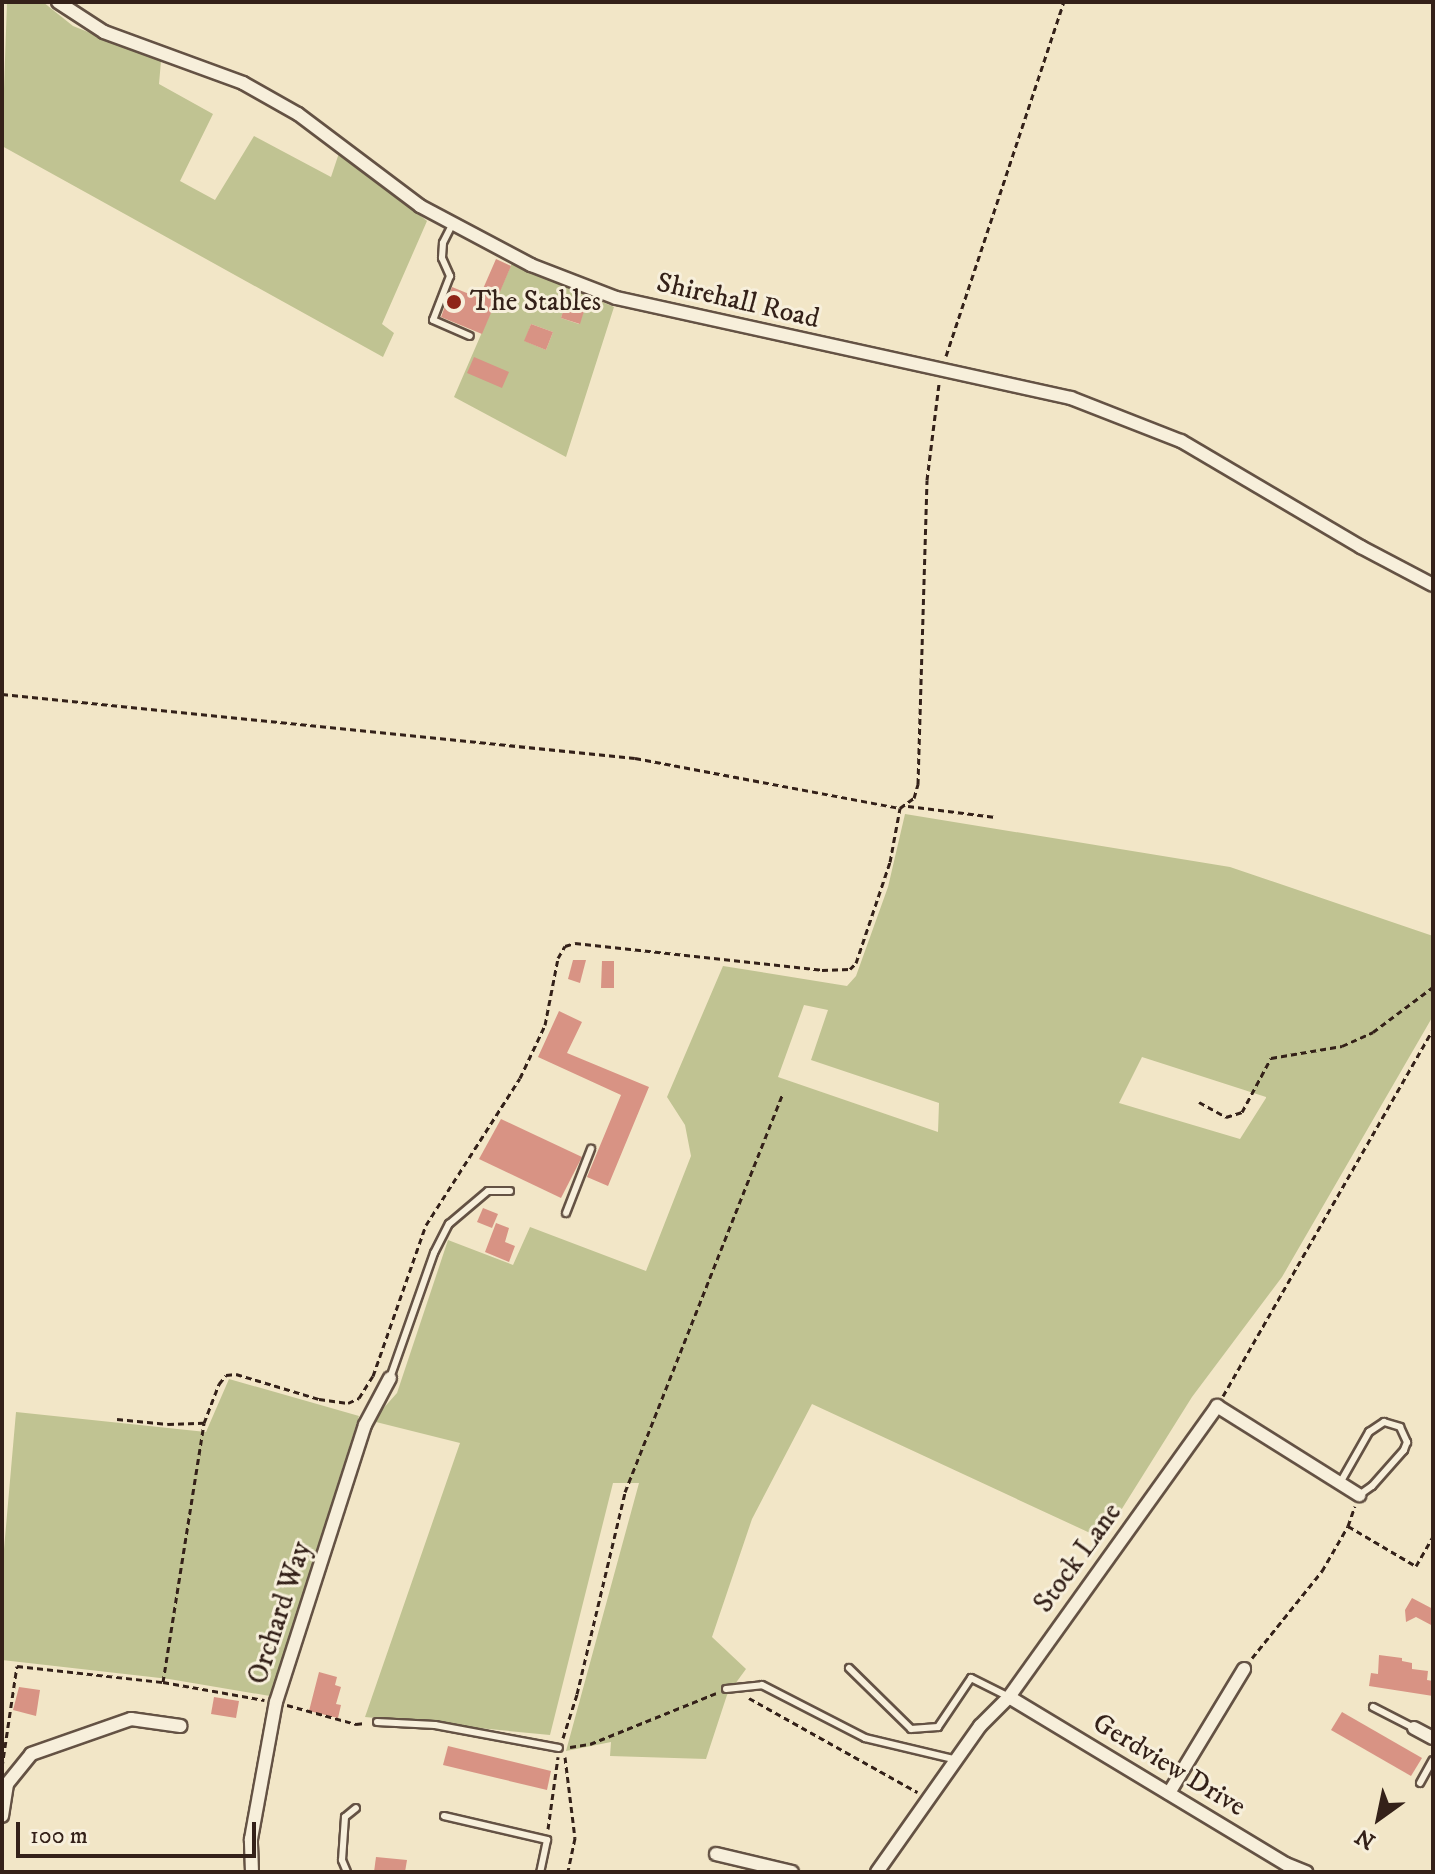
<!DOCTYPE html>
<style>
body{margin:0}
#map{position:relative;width:1435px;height:1874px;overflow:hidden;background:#f2e6c7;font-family:"IM FELL DW Pica",serif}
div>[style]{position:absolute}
.green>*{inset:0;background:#c0c392}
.building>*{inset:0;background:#d89384}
.path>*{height:3px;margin-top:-1.5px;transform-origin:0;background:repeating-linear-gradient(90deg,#342119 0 6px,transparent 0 10px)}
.roads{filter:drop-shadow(2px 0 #645244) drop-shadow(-2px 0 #645244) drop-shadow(0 2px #645244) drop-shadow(0 -2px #645244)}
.service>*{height:6px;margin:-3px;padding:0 3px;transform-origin:3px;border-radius:3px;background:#f7efdb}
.minor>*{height:12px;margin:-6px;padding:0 6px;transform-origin:6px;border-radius:6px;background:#f7efdb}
.dots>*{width:22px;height:22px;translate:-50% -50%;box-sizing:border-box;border:4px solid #f7efdb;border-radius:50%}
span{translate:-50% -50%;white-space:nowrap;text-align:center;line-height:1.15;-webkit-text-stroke:6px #f7efdb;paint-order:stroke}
.street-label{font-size:28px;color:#342119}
.poi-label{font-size:28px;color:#342119}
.left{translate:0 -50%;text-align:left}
.frame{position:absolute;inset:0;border:4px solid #342119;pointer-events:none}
.north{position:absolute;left:1339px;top:1778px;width:80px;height:80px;-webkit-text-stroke:6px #f7efdb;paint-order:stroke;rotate:213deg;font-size:22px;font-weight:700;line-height:32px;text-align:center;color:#342119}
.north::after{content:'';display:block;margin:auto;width:28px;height:36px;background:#342119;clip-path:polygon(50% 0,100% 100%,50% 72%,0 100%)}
.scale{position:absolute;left:16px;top:1822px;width:240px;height:36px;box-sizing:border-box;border:4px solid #342119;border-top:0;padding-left:10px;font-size:24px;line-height:28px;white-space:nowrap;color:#342119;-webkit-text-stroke:6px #f7efdb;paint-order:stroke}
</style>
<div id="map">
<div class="green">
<i style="clip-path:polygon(7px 2px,43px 2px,73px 26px,161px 61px,159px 84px,213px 114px,180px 181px,215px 200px,254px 136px,331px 177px,340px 150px,427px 221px,382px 324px,394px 333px,383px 357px,2px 146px)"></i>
<i style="clip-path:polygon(evenodd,512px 263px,614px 307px,566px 457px,454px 397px,512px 263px,567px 299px,586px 305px,579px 324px,561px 318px,567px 299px,512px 263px,531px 324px,553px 332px,546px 350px,525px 341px,531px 324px)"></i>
<i style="clip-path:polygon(evenodd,905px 814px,1230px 867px,1433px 936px,1433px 1016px,1282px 1277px,1192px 1397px,1103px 1539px,812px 1404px,752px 1519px,712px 1637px,746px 1669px,727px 1695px,706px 1759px,610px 1756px,611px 1742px,566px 1751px,639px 1483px,613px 1483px,550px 1735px,365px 1717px,460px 1443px,372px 1421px,397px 1393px,448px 1240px,513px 1265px,530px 1227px,646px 1271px,691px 1156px,685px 1125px,667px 1097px,723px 966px,847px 986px,856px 976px,888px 887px,905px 814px,804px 1005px,828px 1010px,811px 1060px,939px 1103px,938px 1132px,778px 1077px,804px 1005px,905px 814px,1142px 1057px,1266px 1097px,1266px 1098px,1240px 1139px,1119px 1103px,1142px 1057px)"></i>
<i style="clip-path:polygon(229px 1379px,359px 1416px,270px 1696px,169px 1679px,2px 1660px,2px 1572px,16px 1412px,206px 1432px)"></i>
</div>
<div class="building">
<i style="clip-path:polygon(496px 259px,511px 266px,482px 334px,441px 317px,452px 287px,479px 298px)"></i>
<i style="clip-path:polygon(567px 298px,586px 305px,580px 324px,561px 318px)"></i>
<i style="clip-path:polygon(531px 324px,553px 332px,546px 350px,524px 341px)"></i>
<i style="clip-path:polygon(474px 357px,509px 372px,502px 388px,467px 373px)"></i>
<i style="clip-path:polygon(573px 960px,586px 960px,580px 983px,568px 979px)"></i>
<i style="clip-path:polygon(602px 961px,614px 961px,614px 988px,601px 988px)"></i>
<i style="clip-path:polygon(559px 1011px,582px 1022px,567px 1053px,649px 1087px,608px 1186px,587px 1177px,621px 1095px,538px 1057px)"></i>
<i style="clip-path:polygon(501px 1119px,582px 1157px,561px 1198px,479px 1159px)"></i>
<i style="clip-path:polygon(483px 1208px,498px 1214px,492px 1228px,477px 1222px)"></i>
<i style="clip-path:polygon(496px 1223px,509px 1228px,505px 1242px,515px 1246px,509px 1262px,485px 1252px)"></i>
<i style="clip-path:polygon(1412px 1598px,1433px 1609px,1433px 1626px,1416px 1617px,1406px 1622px,1405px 1610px)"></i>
<i style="clip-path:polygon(1379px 1655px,1402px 1658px,1402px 1661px,1412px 1663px,1412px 1669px,1428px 1671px,1427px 1680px,1433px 1681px,1433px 1696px,1369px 1686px,1371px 1673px,1378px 1674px)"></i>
<i style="clip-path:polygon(319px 1672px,337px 1677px,335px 1685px,341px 1687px,336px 1704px,341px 1705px,338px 1718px,309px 1711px)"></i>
<i style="clip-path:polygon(19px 1687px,40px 1690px,36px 1716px,13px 1710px)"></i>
<i style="clip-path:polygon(214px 1697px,239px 1701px,236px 1718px,211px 1714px)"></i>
<i style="clip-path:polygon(1342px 1712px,1422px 1758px,1411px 1776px,1331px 1730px)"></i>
<i style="clip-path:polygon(448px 1746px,551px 1771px,547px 1790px,443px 1765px)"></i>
<i style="clip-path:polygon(376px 1857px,407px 1860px,405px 1872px,374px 1872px)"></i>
</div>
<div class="path">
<i style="left:946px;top:356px;width:373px;rotate:-71.6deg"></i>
<i style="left:2px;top:694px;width:636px;rotate:5.77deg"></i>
<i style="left:635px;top:758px;width:270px;rotate:10.7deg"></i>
<i style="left:900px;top:808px;width:17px;rotate:-36deg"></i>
<i style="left:914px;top:798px;width:15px;rotate:-74deg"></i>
<i style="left:918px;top:784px;width:304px;rotate:-88.3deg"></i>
<i style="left:927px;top:480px;width:98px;rotate:-82.9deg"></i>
<i style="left:908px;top:806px;width:88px;rotate:7.2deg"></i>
<i style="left:1199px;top:1102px;width:31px;rotate:29deg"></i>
<i style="left:1226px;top:1117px;width:17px;rotate:-17deg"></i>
<i style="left:1242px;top:1112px;width:61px;rotate:-61.8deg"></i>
<i style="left:1271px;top:1058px;width:72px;rotate:-9.6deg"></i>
<i style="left:1342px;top:1046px;width:34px;rotate:-24deg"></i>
<i style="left:1373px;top:1032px;width:75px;rotate:-36.9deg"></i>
<i style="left:1223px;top:1396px;width:422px;rotate:-60.2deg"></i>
<i style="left:117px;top:1419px;width:51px;rotate:5.6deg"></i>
<i style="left:168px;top:1424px;width:36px;rotate:-2deg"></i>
<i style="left:1348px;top:1526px;width:79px;rotate:30.5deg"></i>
<i style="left:1416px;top:1566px;width:34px;rotate:-60deg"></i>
<i style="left:1252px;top:1658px;width:112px;rotate:-51.2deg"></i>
<i style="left:1322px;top:1571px;width:52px;rotate:-60deg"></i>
<i style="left:1348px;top:1526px;width:21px;rotate:-71deg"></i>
<i style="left:163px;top:1682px;width:262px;rotate:-81deg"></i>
<i style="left:204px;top:1423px;width:42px;rotate:-69deg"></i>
<i style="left:219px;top:1384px;width:11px;rotate:-52deg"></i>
<i style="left:226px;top:1375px;width:10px;rotate:-6deg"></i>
<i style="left:236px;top:1374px;width:87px;rotate:16.8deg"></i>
<i style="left:319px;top:1399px;width:29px;rotate:8deg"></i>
<i style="left:348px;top:1403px;width:12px;rotate:-24deg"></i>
<i style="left:359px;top:1398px;width:26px;rotate:-58deg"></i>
<i style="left:373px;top:1376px;width:160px;rotate:-70.7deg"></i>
<i style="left:426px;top:1225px;width:174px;rotate:-57.4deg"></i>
<i style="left:520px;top:1078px;width:59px;rotate:-64.7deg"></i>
<i style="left:545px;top:1025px;width:68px;rotate:-79deg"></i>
<i style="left:558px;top:958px;width:14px;rotate:-60deg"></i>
<i style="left:565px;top:946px;width:10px;rotate:-17deg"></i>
<i style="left:575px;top:943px;width:248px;rotate:6.2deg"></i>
<i style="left:822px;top:970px;width:28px;rotate:-2deg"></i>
<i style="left:850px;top:969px;width:8px;rotate:-45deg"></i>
<i style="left:856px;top:963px;width:107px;rotate:-71.4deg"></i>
<i style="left:890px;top:862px;width:55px;rotate:-79.5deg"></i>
<i style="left:749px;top:1698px;width:193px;rotate:29.2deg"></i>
<i style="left:287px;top:1705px;width:72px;rotate:15.4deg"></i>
<i style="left:356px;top:1724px;width:9px;rotate:-6deg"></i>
<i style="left:563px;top:1738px;width:46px;rotate:-72.3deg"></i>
<i style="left:577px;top:1694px;width:208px;rotate:-76.6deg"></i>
<i style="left:625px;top:1492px;width:427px;rotate:-68.4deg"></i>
<i style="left:570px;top:1747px;width:20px;rotate:-9deg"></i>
<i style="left:590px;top:1744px;width:136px;rotate:-22deg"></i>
<i style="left:565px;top:1757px;width:82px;rotate:83deg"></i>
<i style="left:575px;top:1838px;width:35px;rotate:102deg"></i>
<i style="left:2px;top:1767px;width:102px;rotate:-81.6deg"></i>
<i style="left:17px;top:1666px;width:147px;rotate:6.3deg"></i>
<i style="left:163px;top:1682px;width:103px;rotate:10.1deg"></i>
<i style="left:548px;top:1829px;width:73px;rotate:-82.1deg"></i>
</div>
<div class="roads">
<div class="service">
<i style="left:452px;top:225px;width:20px;rotate:117deg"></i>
<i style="left:443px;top:243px;width:15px;rotate:94deg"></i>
<i style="left:442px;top:258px;width:20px;rotate:66deg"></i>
<i style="left:450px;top:276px;width:47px;rotate:111.1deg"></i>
<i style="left:433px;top:320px;width:40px;rotate:23.4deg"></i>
<i style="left:566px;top:1213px;width:69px;rotate:-68.7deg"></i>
<i style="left:390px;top:1378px;width:133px;rotate:-70.6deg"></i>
<i style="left:434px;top:1253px;width:33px;rotate:-63deg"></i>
<i style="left:449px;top:1224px;width:51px;rotate:-40.2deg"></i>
<i style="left:488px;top:1191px;width:22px"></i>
<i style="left:1340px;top:1483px;width:59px;rotate:-60.4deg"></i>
<i style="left:1369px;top:1432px;width:18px;rotate:-34deg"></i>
<i style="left:1384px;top:1422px;width:17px;rotate:17deg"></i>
<i style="left:1400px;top:1427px;width:17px;rotate:65deg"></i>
<i style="left:1407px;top:1442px;width:9px;rotate:111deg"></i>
<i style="left:1404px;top:1450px;width:48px;rotate:131.6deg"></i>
<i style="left:1372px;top:1486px;width:16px;rotate:145deg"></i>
<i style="left:849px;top:1668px;width:87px;rotate:44.5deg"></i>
<i style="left:911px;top:1729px;width:27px;rotate:-4deg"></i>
<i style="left:938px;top:1727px;width:59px;rotate:-56deg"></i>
<i style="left:971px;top:1678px;width:42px;rotate:26.6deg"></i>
<i style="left:726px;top:1689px;width:36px;rotate:-6deg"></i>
<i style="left:762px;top:1685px;width:116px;rotate:27.2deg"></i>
<i style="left:865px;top:1738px;width:95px;rotate:13.4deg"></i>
<i style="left:1373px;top:1707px;width:46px;rotate:27.1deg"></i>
<i style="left:377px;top:1722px;width:58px;rotate:3deg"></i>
<i style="left:435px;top:1725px;width:126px;rotate:10.5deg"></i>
<i style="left:1420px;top:1783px;width:26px;rotate:-61deg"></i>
<i style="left:444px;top:1816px;width:106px;rotate:13.1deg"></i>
<i style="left:547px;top:1840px;width:33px;rotate:102deg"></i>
<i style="left:347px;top:1872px;width:13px;rotate:-113deg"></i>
<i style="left:342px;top:1860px;width:43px;rotate:-86deg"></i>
<i style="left:345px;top:1817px;width:14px;rotate:-39deg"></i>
</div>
<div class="minor">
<i style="left:58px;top:2px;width:55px;rotate:33.1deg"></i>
<i style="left:104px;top:32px;width:148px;rotate:20.1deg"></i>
<i style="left:243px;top:83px;width:63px;rotate:29.4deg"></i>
<i style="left:298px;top:114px;width:153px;rotate:37deg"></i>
<i style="left:420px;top:206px;width:126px;rotate:28deg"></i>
<i style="left:531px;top:265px;width:91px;rotate:21.2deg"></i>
<i style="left:616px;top:298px;width:466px;rotate:12.4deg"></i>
<i style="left:1071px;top:398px;width:118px;rotate:21.4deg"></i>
<i style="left:1181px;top:441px;width:209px;rotate:30.5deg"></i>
<i style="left:1361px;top:547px;width:81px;rotate:27.8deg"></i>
<i style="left:1009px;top:1697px;width:323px;rotate:31.1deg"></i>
<i style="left:1286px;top:1864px;width:22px;rotate:22deg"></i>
<i style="left:1414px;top:1728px;width:21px;rotate:28deg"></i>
<i style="left:1169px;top:1793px;width:145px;rotate:-58.8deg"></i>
<i style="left:2px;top:1816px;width:32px;rotate:-81deg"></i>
<i style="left:7px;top:1784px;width:38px;rotate:-51deg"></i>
<i style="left:31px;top:1754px;width:106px;rotate:-19.3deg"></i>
<i style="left:131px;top:1719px;width:50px;rotate:8deg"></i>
<i style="left:716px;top:1854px;width:78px;rotate:13.3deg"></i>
<i style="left:252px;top:1872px;width:33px;rotate:-92deg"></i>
<i style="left:251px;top:1839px;width:139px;rotate:-79.7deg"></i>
<i style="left:276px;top:1702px;width:291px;rotate:-72.2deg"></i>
<i style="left:365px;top:1425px;width:53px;rotate:-62deg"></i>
<i style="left:877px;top:1872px;width:179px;rotate:-54.8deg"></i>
<i style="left:980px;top:1726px;width:41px;rotate:-45deg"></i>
<i style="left:1009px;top:1697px;width:358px;rotate:-54.4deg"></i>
<i style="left:1217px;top:1406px;width:168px;rotate:32.1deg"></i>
</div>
</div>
<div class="dots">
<i style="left:454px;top:302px;background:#8f2418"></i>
</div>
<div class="street-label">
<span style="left:738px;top:301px;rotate:13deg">Shirehall Road</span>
<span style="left:1078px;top:1558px;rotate:-54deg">Stock Lane</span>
<span style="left:280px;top:1613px;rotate:-72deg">Orchard Way</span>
<span style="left:1169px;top:1765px;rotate:31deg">Gerdview Drive</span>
</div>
<div class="poi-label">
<span class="left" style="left:470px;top:302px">The Stables</span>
</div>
<div class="frame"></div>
<div class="north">N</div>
<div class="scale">100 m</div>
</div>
